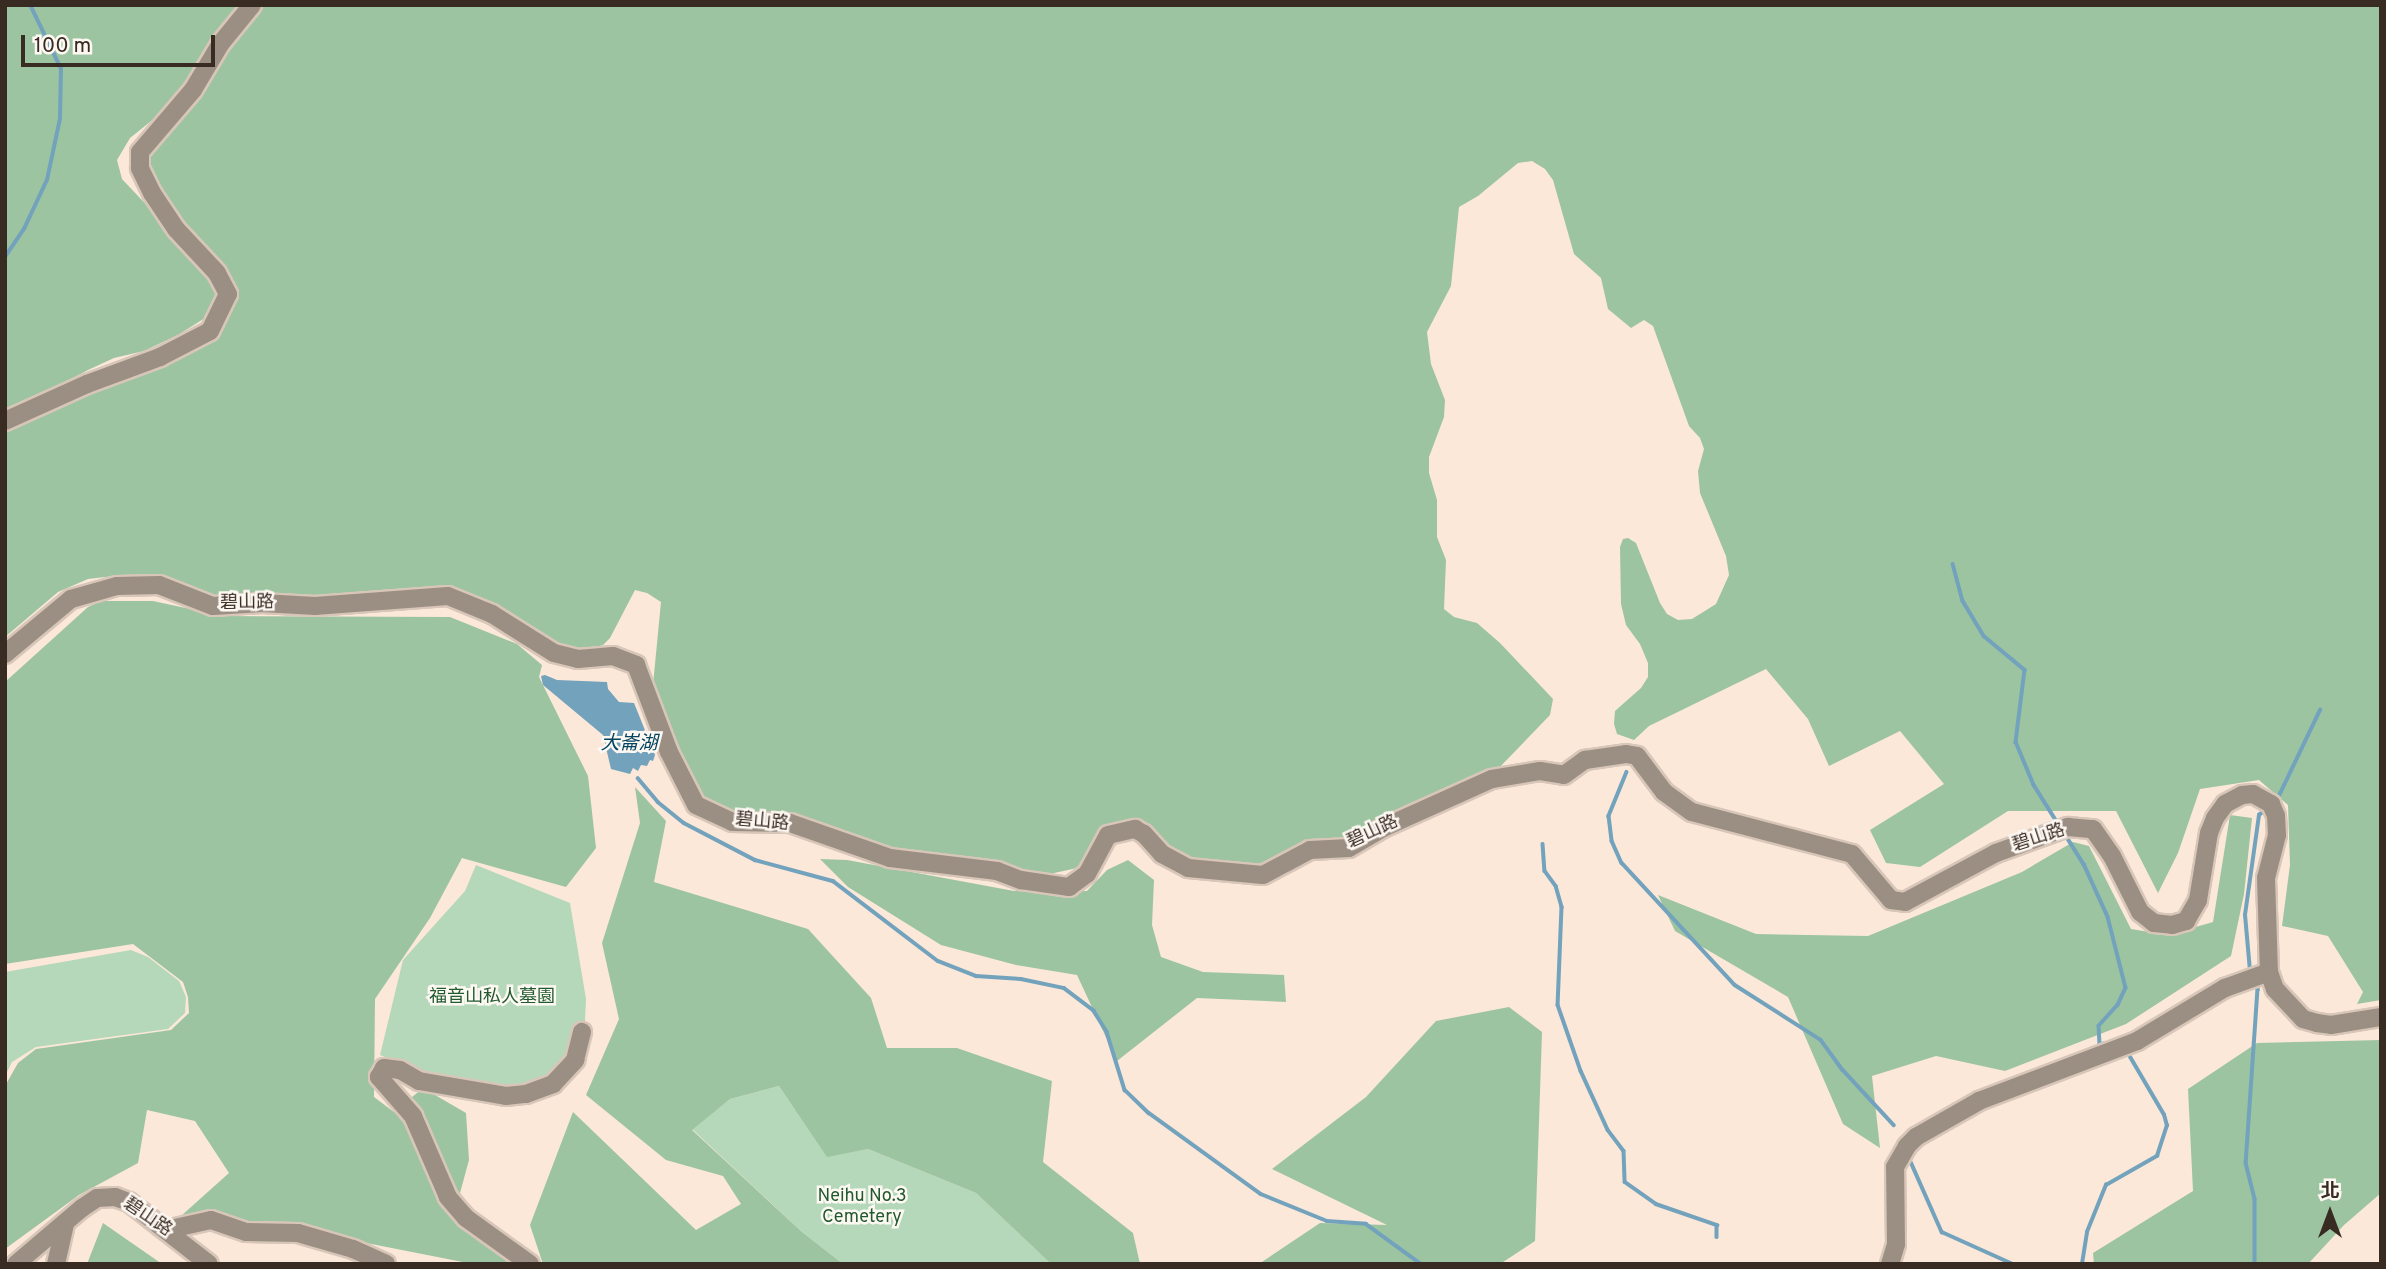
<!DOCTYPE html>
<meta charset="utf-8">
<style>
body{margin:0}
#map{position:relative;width:2386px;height:1269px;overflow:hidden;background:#fbe8d9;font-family:Overpass,"Noto Sans TC",sans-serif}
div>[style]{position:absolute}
.green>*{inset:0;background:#b5d8ba}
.forest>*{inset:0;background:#9cc4a1}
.water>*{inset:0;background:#73a2bd}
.stream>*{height:3.5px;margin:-1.75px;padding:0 1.75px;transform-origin:1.75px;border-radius:1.75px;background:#73a2bd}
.roads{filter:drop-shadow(2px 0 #d8c6b8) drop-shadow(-2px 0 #d8c6b8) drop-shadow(0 2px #d8c6b8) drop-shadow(0 -2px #d8c6b8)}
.minor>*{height:18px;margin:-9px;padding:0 9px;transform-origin:9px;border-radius:9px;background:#9b8f84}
span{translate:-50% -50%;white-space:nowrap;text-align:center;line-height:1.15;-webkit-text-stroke:5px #fef8f3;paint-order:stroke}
.street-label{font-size:18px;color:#382b22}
.park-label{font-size:18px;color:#205a2f}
.water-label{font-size:19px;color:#024460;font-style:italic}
.frame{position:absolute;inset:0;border:7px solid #382b22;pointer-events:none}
.north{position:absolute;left:2295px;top:1178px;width:70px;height:70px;-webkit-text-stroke:5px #fef8f3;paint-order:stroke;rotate:0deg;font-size:19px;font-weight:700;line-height:28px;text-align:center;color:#382b22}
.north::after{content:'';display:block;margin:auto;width:24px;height:32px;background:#382b22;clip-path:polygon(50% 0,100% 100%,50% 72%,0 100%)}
.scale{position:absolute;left:21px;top:35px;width:194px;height:32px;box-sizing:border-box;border:4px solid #382b22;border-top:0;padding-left:9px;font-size:21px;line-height:24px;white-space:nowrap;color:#382b22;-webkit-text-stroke:5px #fef8f3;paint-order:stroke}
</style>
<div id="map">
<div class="green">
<i style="clip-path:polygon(476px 865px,570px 903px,586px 999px,585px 1021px,576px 1062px,522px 1091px,470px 1091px,380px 1055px,403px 960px,465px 891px)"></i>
<i style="clip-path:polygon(131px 950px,148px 957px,179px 981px,186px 997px,185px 1013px,168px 1029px,36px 1047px,12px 1062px,5px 1076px,5px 972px)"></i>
<i style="clip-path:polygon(779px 1086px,827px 1156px,868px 1149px,976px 1193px,1051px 1264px,843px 1264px,802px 1232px,692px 1129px,730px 1099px)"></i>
</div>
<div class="forest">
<i style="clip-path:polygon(5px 5px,242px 5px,187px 86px,160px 114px,130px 138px,117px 160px,122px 179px,207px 269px,219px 294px,216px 306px,205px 318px,178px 335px,144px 351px,114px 358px,88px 370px,5px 414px)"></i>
<i style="clip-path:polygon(259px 5px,2381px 5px,2381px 1000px,2357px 1004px,2363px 992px,2328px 936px,2282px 926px,2290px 865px,2288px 805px,2259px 780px,2200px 789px,2178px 853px,2158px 893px,2116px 811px,2008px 811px,1920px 867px,1886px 863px,1870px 830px,1944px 784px,1900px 731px,1829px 766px,1808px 719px,1766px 669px,1649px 726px,1634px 740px,1617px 734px,1614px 724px,1615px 711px,1641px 688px,1648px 677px,1648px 663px,1640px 644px,1626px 625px,1621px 604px,1620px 547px,1623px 539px,1628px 538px,1636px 543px,1660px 603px,1667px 614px,1678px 620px,1692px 619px,1716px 604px,1729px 575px,1726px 556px,1700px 493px,1698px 471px,1704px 449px,1700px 438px,1689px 426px,1653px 326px,1644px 320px,1631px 328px,1608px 309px,1601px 278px,1574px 254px,1553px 180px,1545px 169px,1532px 161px,1518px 163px,1478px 196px,1459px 207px,1451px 286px,1427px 332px,1431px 364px,1445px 400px,1444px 417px,1429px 457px,1429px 473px,1437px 500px,1437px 537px,1446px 560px,1444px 609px,1454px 617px,1477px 623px,1500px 643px,1553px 699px,1550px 715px,1497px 770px,1343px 841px,1312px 842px,1293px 848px,1253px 869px,1183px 861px,1136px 820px,1114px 823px,1104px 829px,1077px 868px,1036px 877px,925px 860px,735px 819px,697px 798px,652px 695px,661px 602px,647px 593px,635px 590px,610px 638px,603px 645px,583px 651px,568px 651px,463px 598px,236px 599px,195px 594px,141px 578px,114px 576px,88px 579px,58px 592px,5px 637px,5px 426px,209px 339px,230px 300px,163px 201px,145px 159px)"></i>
<i style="clip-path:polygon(101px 601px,153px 601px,223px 616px,450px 617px,517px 644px,542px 665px,539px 677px,588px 776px,596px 848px,566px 887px,462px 858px,430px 918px,375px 999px,374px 1097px,394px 1112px,423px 1088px,466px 1113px,469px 1160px,460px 1193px,508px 1264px,473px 1264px,290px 1228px,181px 1216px,229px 1173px,195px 1121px,147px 1110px,138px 1163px,79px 1195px,5px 1249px,5px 1086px,18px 1063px,36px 1049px,171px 1030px,189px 1013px,188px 997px,183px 982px,133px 944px,5px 964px,5px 682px,88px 607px)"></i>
<i style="clip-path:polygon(635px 787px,666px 821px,654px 882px,808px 929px,871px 998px,887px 1048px,957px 1048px,1052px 1081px,1043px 1162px,1133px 1233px,1140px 1264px,1051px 1264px,976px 1193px,868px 1149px,827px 1157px,779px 1086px,730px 1099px,692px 1130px,802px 1232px,843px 1264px,543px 1264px,530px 1225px,573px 1112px,696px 1230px,741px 1204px,723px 1176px,666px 1160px,586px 1095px,619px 1019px,602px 943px,640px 823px)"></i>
<i style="clip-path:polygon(2230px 815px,2252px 818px,2244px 894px,2231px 956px,2126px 1024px,2005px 1071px,1936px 1056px,1872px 1076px,1880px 1148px,1843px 1124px,1788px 997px,1675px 931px,1658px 895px,1756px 934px,1868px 936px,2022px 872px,2073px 842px,2089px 846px,2131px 929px,2168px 935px,2213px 922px)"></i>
<i style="clip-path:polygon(820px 859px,847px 860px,1014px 891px,1087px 891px,1107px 870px,1128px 860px,1154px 880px,1152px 925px,1161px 957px,1203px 972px,1284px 975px,1286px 1002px,1197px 998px,1117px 1061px,1077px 975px,1016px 965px,941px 945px,848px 887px)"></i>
<i style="clip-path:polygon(1509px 1007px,1542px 1032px,1535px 1241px,1500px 1264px,1259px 1264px,1320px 1223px,1387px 1225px,1272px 1169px,1366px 1097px,1436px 1021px)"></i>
<i style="clip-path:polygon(2381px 1040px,2381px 1193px,2344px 1225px,2308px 1264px,2094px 1264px,2093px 1253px,2193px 1191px,2188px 1089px,2257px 1043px)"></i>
<i style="clip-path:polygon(103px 1223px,162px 1264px,87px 1264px)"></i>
</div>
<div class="water">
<i style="clip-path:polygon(545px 675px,557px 680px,607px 682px,608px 689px,619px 702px,634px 703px,655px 755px,653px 761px,650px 760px,647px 766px,641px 765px,638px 771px,633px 768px,630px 774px,611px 769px,603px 735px,543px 685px,541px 676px)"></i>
</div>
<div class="stream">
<i style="left:5px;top:257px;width:34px;rotate:-56deg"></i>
<i style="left:24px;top:229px;width:54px;rotate:-64.9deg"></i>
<i style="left:47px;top:180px;width:62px;rotate:-78deg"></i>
<i style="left:60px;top:119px;width:50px;rotate:-88.9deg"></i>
<i style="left:61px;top:69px;width:71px;rotate:-115.8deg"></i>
<i style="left:1953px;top:564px;width:38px;rotate:75deg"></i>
<i style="left:1963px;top:601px;width:41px;rotate:59deg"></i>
<i style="left:1984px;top:636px;width:53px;rotate:39.7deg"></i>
<i style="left:2025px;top:670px;width:73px;rotate:97.1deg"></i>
<i style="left:2016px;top:742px;width:47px;rotate:67.3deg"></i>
<i style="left:2034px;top:785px;width:47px;rotate:58deg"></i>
<i style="left:1627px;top:772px;width:48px;rotate:112.2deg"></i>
<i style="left:1609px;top:816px;width:25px;rotate:83deg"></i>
<i style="left:1612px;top:841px;width:24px;rotate:66deg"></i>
<i style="left:1622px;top:863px;width:166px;rotate:47.2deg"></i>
<i style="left:1735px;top:985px;width:102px;rotate:32.6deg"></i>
<i style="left:1821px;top:1040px;width:37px;rotate:54deg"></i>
<i style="left:1843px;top:1070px;width:75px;rotate:47.2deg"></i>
<i style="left:638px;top:778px;width:31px;rotate:50deg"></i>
<i style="left:658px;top:802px;width:33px;rotate:39deg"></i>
<i style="left:684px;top:823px;width:80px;rotate:27.5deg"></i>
<i style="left:755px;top:860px;width:81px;rotate:15.1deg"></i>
<i style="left:833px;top:881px;width:132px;rotate:37.3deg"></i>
<i style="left:938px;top:961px;width:41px;rotate:21.5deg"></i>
<i style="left:976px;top:976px;width:45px;rotate:3.8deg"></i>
<i style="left:1021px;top:979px;width:44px;rotate:11.8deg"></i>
<i style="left:1064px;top:988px;width:38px;rotate:37deg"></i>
<i style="left:1094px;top:1011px;width:25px;rotate:58deg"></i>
<i style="left:1107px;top:1032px;width:61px;rotate:72.8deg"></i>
<i style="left:1125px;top:1090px;width:33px;rotate:44deg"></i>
<i style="left:1149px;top:1113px;width:138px;rotate:35.9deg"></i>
<i style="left:1261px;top:1194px;width:71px;rotate:22.2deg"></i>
<i style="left:1327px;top:1221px;width:39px;rotate:4deg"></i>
<i style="left:1366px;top:1224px;width:68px;rotate:36deg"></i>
<i style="left:2276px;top:802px;width:102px;rotate:-64.4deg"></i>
<i style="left:2065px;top:834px;width:36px;rotate:58deg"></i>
<i style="left:2084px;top:864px;width:58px;rotate:65.6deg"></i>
<i style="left:2108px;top:917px;width:73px;rotate:75.8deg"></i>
<i style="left:2126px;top:988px;width:19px;rotate:115deg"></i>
<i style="left:2118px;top:1005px;width:28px;rotate:132deg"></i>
<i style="left:2099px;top:1026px;width:18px;rotate:87deg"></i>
<i style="left:2100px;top:1044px;width:9px;rotate:-6deg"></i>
<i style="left:1543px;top:844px;width:27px;rotate:86deg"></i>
<i style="left:1545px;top:871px;width:19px;rotate:54deg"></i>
<i style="left:1556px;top:886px;width:22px;rotate:74deg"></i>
<i style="left:1562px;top:907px;width:98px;rotate:92.3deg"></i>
<i style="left:1558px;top:1005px;width:70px;rotate:70.8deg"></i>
<i style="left:1581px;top:1071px;width:65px;rotate:65.4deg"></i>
<i style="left:1608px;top:1130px;width:26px;rotate:53deg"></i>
<i style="left:1624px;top:1151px;width:31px;rotate:88deg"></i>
<i style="left:1625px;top:1182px;width:38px;rotate:35deg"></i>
<i style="left:1656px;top:1204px;width:65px;rotate:19deg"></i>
<i style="left:1717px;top:1225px;width:12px;rotate:90deg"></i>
<i style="left:2250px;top:971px;width:56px;rotate:-95.1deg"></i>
<i style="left:2245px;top:915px;width:101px;rotate:-82deg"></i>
<i style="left:2259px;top:815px;width:10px;rotate:-37deg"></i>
<i style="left:2255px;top:982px;width:8px;rotate:67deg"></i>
<i style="left:2258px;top:989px;width:174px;rotate:93.9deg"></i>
<i style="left:2246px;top:1163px;width:37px;rotate:76deg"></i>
<i style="left:2255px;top:1199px;width:65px;rotate:90deg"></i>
<i style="left:1911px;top:1162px;width:77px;rotate:66.1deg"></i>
<i style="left:1942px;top:1232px;width:78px;rotate:24.3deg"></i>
<i style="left:2082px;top:1264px;width:32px;rotate:-81deg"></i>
<i style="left:2087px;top:1232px;width:51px;rotate:-68deg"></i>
<i style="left:2106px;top:1185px;width:59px;rotate:-29.6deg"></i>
<i style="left:2157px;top:1156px;width:32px;rotate:-72deg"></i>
<i style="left:2167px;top:1126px;width:11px;rotate:-105deg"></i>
<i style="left:2164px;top:1115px;width:73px;rotate:-120.4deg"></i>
</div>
<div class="roads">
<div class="minor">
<i style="left:5px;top:421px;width:90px;rotate:-24.3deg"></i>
<i style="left:87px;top:384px;width:78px;rotate:-20.3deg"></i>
<i style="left:160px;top:357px;width:56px;rotate:-27.5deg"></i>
<i style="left:210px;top:331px;width:41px;rotate:-64.1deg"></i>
<i style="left:228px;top:294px;width:24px;rotate:-118deg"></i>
<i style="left:217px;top:273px;width:60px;rotate:-133deg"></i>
<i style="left:176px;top:229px;width:43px;rotate:-123.7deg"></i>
<i style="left:152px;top:193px;width:28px;rotate:-116deg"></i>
<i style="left:140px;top:168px;width:16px;rotate:-90deg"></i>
<i style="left:140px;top:152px;width:82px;rotate:-49.5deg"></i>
<i style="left:193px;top:90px;width:55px;rotate:-59.2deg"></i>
<i style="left:221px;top:43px;width:49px;rotate:-50.8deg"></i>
<i style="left:5px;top:654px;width:86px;rotate:-39.8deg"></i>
<i style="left:71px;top:599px;width:48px;rotate:-15.8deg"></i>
<i style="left:117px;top:586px;width:42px;rotate:-1.4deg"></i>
<i style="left:159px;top:585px;width:58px;rotate:21.3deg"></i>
<i style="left:213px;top:606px;width:49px;rotate:-3.5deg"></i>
<i style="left:262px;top:603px;width:53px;rotate:3.2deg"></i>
<i style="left:315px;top:606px;width:133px;rotate:-4.3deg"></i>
<i style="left:448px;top:596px;width:48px;rotate:22.2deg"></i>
<i style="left:492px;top:614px;width:73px;rotate:32.2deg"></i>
<i style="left:554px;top:653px;width:25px;rotate:14deg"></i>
<i style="left:578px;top:659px;width:35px;rotate:-5deg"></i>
<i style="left:613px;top:656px;width:25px;rotate:21deg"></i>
<i style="left:636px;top:665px;width:93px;rotate:69.2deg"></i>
<i style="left:669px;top:752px;width:59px;rotate:63deg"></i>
<i style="left:696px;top:805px;width:40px;rotate:25deg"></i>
<i style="left:732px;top:822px;width:58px;rotate:1deg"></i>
<i style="left:790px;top:823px;width:106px;rotate:19.3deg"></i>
<i style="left:890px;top:858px;width:108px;rotate:6.9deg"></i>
<i style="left:997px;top:871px;width:26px;rotate:21deg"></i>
<i style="left:1021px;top:880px;width:49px;rotate:8.3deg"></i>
<i style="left:1069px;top:887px;width:22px;rotate:-36deg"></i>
<i style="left:1087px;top:874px;width:44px;rotate:-61.7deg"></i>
<i style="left:1108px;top:835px;width:28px;rotate:-13deg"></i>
<i style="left:1135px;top:829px;width:10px;rotate:29deg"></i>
<i style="left:1144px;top:834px;width:27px;rotate:48deg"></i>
<i style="left:1162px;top:854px;width:30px;rotate:28deg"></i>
<i style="left:1188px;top:868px;width:75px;rotate:5.3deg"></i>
<i style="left:1263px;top:875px;width:53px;rotate:-28deg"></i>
<i style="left:1310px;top:850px;width:39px;rotate:-3deg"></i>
<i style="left:1349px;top:848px;width:42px;rotate:-30.3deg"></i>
<i style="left:1385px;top:827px;width:117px;rotate:-24.2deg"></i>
<i style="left:1492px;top:779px;width:49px;rotate:-9.5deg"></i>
<i style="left:1540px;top:771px;width:24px;rotate:9deg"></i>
<i style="left:1564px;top:775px;width:26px;rotate:-36deg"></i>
<i style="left:1585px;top:760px;width:41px;rotate:-8.3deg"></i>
<i style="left:1626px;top:754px;width:11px;rotate:10deg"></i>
<i style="left:1637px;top:756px;width:45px;rotate:53.1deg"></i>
<i style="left:1664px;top:792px;width:34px;rotate:36deg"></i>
<i style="left:1692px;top:812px;width:165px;rotate:14.7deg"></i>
<i style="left:1852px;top:854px;width:60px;rotate:49.7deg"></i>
<i style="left:1891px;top:900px;width:14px;rotate:8deg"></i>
<i style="left:1905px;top:902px;width:103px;rotate:-28.3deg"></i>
<i style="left:1996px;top:853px;width:77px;rotate:-19.9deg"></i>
<i style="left:2068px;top:827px;width:25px;rotate:5deg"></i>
<i style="left:2093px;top:829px;width:33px;rotate:55deg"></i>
<i style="left:2112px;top:856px;width:63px;rotate:63.4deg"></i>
<i style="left:2140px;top:912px;width:18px;rotate:38deg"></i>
<i style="left:2154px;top:923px;width:18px;rotate:6deg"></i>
<i style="left:2172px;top:925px;width:15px;rotate:-16deg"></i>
<i style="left:2186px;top:921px;width:24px;rotate:-60deg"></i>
<i style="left:2198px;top:900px;width:68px;rotate:-80.7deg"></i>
<i style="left:2209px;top:833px;width:16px;rotate:-68deg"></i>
<i style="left:2215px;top:818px;width:17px;rotate:-54deg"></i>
<i style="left:2225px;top:804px;width:19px;rotate:-28deg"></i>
<i style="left:2242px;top:795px;width:11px;rotate:-5deg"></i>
<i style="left:2253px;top:794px;width:21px;rotate:29deg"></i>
<i style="left:2271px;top:804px;width:13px;rotate:67deg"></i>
<i style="left:2276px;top:816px;width:19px;rotate:87deg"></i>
<i style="left:2277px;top:835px;width:44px;rotate:104.3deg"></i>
<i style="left:2266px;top:878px;width:94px;rotate:88.2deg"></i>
<i style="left:2269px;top:972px;width:18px;rotate:71deg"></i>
<i style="left:2275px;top:989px;width:41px;rotate:47deg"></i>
<i style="left:2303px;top:1019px;width:15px;rotate:16deg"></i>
<i style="left:2317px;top:1023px;width:14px;rotate:8deg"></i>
<i style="left:2331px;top:1025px;width:51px;rotate:-9.1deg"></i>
<i style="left:166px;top:1230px;width:46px;rotate:-12.5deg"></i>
<i style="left:211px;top:1220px;width:37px;rotate:19deg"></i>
<i style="left:246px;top:1232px;width:52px;rotate:1.1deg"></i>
<i style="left:298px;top:1233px;width:57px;rotate:16.2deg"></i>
<i style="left:353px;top:1249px;width:36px;rotate:24deg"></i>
<i style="left:16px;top:1264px;width:87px;rotate:-40.3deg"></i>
<i style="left:82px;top:1208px;width:18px;rotate:-34deg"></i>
<i style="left:97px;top:1198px;width:18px;rotate:-3deg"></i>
<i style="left:115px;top:1197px;width:15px;rotate:20deg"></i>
<i style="left:129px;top:1202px;width:101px;rotate:37.8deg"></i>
<i style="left:56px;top:1264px;width:41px;rotate:-77.3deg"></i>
<i style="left:530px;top:1264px;width:79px;rotate:-144.3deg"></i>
<i style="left:466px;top:1218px;width:28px;rotate:-131deg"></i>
<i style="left:448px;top:1197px;width:88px;rotate:-113.4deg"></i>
<i style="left:413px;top:1116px;width:52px;rotate:-131.1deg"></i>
<i style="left:379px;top:1077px;width:10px;rotate:-61deg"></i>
<i style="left:384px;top:1068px;width:16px;rotate:7deg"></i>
<i style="left:400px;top:1070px;width:22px;rotate:30deg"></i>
<i style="left:419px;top:1081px;width:88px;rotate:9.8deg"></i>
<i style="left:506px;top:1096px;width:20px;rotate:-6deg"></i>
<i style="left:526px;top:1094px;width:29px;rotate:-20deg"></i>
<i style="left:553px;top:1084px;width:33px;rotate:-47deg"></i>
<i style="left:575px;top:1060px;width:29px;rotate:-76deg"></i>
<i style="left:1890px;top:1264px;width:21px;rotate:-73deg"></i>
<i style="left:1896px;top:1244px;width:77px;rotate:-90.7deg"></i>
<i style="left:1895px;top:1167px;width:24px;rotate:-60deg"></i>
<i style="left:1907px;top:1146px;width:13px;rotate:-45deg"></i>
<i style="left:1916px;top:1137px;width:73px;rotate:-29.7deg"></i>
<i style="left:1979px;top:1101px;width:169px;rotate:-20.8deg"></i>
<i style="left:2137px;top:1041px;width:103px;rotate:-31.1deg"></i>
<i style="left:2225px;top:988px;width:47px;rotate:-20deg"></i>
</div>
</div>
<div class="street-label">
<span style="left:247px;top:604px;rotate:-1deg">碧山路</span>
<span style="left:762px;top:823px;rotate:5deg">碧山路</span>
<span style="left:1373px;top:833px;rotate:-25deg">碧山路</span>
<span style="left:2039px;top:839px;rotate:-18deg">碧山路</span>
<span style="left:147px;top:1218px;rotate:34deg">碧山路</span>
</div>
<div class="park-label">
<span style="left:492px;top:998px">福音山私人墓園</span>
<span style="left:862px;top:1208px">Neihu No.3<br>Cemetery</span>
</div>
<div class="water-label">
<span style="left:629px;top:745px">大崙湖</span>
</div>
<div class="frame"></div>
<div class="north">北</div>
<div class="scale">100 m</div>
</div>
